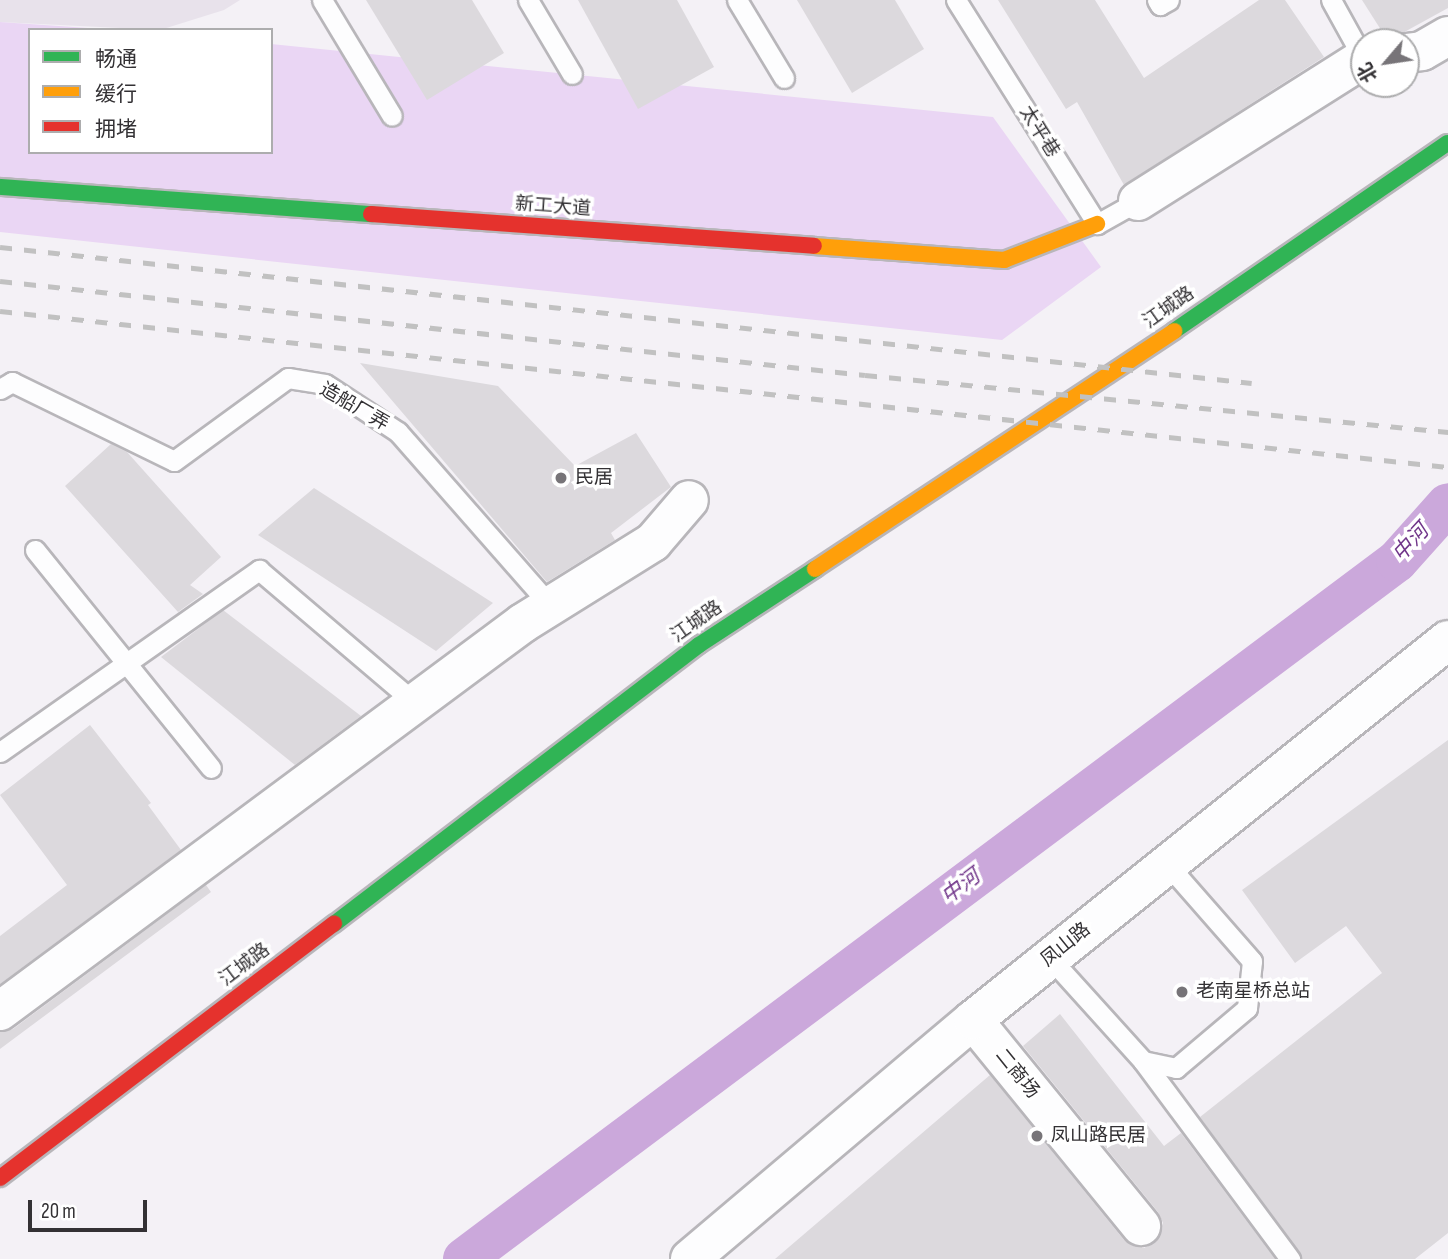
<!DOCTYPE html>
<meta charset="utf-8">
<style>
body{margin:0}
#map{position:relative;width:1448px;height:1259px;overflow:hidden;background:#f4f1f6;font-family:"Sofia Sans Condensed","Noto Sans SC",sans-serif}
div>[style]{position:absolute}
.built>*{inset:0;background:#e8e2eb}
.green>*{inset:0;background:#ead6f4}
.canal>*{height:42px;margin:-21px;padding:0 21px;transform-origin:21px;border-radius:21px;background:#cba8db}
.building>*{inset:0;background:#dcd9dd}
.roads{filter:drop-shadow(2px 0 #b8b6ba) drop-shadow(-2px 0 #b8b6ba) drop-shadow(0 2px #b8b6ba) drop-shadow(0 -2px #b8b6ba)}
.lane>*{height:19px;margin:-9.5px;padding:0 9.5px;transform-origin:9.5px;border-radius:9.5px;background:#fdfdfe}
.street>*{height:38px;margin:-19px;padding:0 19px;transform-origin:19px;border-radius:19px;background:#fdfdfe}
.fast>*{height:16px;margin:-8px;padding:0 8px;transform-origin:8px;border-radius:8px;background:#30b455}
.slow>*{height:16px;margin:-8px;padding:0 8px;transform-origin:8px;border-radius:8px;background:#ff9f0a}
.jam>*{height:16px;margin:-8px;padding:0 8px;transform-origin:8px;border-radius:8px;background:#e5322d}
.rail>*{height:5px;margin-top:-2.5px;transform-origin:0;background:repeating-linear-gradient(90deg,#c1c1c1 0 12px,transparent 0 24px)}
.dots>*{width:19px;height:19px;translate:-50% -50%;box-sizing:border-box;border:4px solid #fff;border-radius:50%}
span{translate:-50% -50%;white-space:nowrap;text-align:center;line-height:1.15;-webkit-text-stroke:7px #fff;paint-order:stroke}
.street-label{font-size:19px;color:#333134}
.poi-label{font-size:19px;color:#333134}
.left{translate:0 -50%;text-align:left}
.water-label{font-size:21px;color:#71368a;font-style:italic}
.legend{position:absolute;left:28px;top:28px;width:245px;height:126px;box-sizing:border-box;background:#fff;border:2px solid #adadae;margin:0;padding:9px 12px;list-style:none;font-size:21px;color:#333134}
.legend li{display:flex;align-items:center;gap:14px;height:35px}
.legend b{width:35px;border:2px solid #adadae}
.north{position:absolute;left:1350px;top:28px;width:70px;height:70px;box-sizing:border-box;background:#fff;border:2px solid #adadae;border-radius:50%;rotate:241deg;font-size:19px;font-weight:700;line-height:28px;text-align:center;color:#333134}
.north::after{content:'';display:block;margin:auto;width:24px;height:32px;background:#777478;clip-path:polygon(50% 0,100% 100%,50% 72%,0 100%)}
.scale{position:absolute;left:28px;top:1200px;width:119px;height:32px;box-sizing:border-box;border:4px solid #333134;border-top:0;padding-left:9px;font-size:21px;line-height:24px;white-space:nowrap;color:#333134;-webkit-text-stroke:5px #fff;paint-order:stroke}
</style>
<div id="map">
<div class="built">
<i style="clip-path:polygon(0 0,240px 0,224px 10px,160px 30px,0 22px)"></i>
</div>
<div class="green">
<i style="clip-path:polygon(0 22px,117px 30px,30px 30px,30px 152px,271px 152px,271px 44px,993px 117px,1101px 267px,1002px 340px,0 232px)"></i>
</div>
<div class="canal">
<i style="left:464px;top:1259px;width:1165px;rotate:-36.8deg"></i>
<i style="left:1397px;top:561px;width:76px;rotate:-48.2deg"></i>
</div>
<div class="building">
<i style="clip-path:polygon(366px 0,472px 0,504px 53px,427px 100px)"></i>
<i style="clip-path:polygon(578px 0,677px 0,714px 67px,638px 109px)"></i>
<i style="clip-path:polygon(797px 0,895px 0,924px 49px,852px 93px)"></i>
<i style="clip-path:polygon(998px 0,1095px 0,1144px 78px,1259px 0,1285px 0,1324px 57px,1124px 185px,1077px 102px,1066px 109px)"></i>
<i style="clip-path:polygon(1362px 0,1448px 0,1448px 8px,1388px 41px)"></i>
<i style="clip-path:polygon(360px 363px,498px 386px,575px 466px,636px 433px,671px 487px,611px 533px,615px 540px,547px 582px)"></i>
<i style="clip-path:polygon(111px 444px,127px 452px,221px 557px,190px 585px,203px 594px,178px 612px,65px 486px)"></i>
<i style="clip-path:polygon(314px 488px,493px 603px,436px 651px,258px 535px)"></i>
<i style="clip-path:polygon(223px 610px,361px 716px,295px 765px,161px 657px)"></i>
<i style="clip-path:polygon(90px 725px,151px 803px,148px 805px,181px 850px,0 984px,0 936px,67px 885px,0 795px)"></i>
<i style="clip-path:polygon(1448px 740px,1448px 1233px,1415px 1259px,1302px 1259px,1200px 1117px,1382px 973px,1346px 926px,1295px 963px,1242px 890px)"></i>
<i style="clip-path:polygon(206px 885px,211px 892px,0 1049px,0 1032px,13px 1029px)"></i>
<i style="clip-path:polygon(1060px 1014px,1164px 1146px,1181px 1133px,1275px 1259px,775px 1259px,990px 1075px,1124px 1240px,1144px 1248px,1155px 1242px,1163px 1223px,1158px 1212px,1023px 1046px)"></i>
</div>
<div class="roads">
<div class="lane">
<i style="left:322px;top:0;width:135px;rotate:58.9deg"></i>
<i style="left:528px;top:0;width:86px;rotate:59.3deg"></i>
<i style="left:737px;top:0;width:91px;rotate:58.9deg"></i>
<i style="left:956px;top:0;width:265px;rotate:57.8deg"></i>
<i style="left:1097px;top:224px;width:47px;rotate:-29.3deg"></i>
<i style="left:1157px;top:0;width:6px;rotate:59deg"></i>
<i style="left:1160px;top:5px;width:10px;rotate:-29deg"></i>
<i style="left:1331px;top:0;width:66px;rotate:61.1deg"></i>
<i style="left:0;top:389px;width:14px;rotate:-30deg"></i>
<i style="left:12px;top:382px;width:180px;rotate:26deg"></i>
<i style="left:174px;top:461px;width:141px;rotate:-36.1deg"></i>
<i style="left:288px;top:378px;width:37px;rotate:9deg"></i>
<i style="left:325px;top:384px;width:87px;rotate:33.3deg"></i>
<i style="left:398px;top:432px;width:232px;rotate:48.7deg"></i>
<i style="left:35px;top:550px;width:280px;rotate:51.1deg"></i>
<i style="left:0;top:752px;width:317px;rotate:-35.1deg"></i>
<i style="left:259px;top:570px;width:205px;rotate:40.4deg"></i>
<i style="left:1050px;top:958px;width:139px;rotate:47.9deg"></i>
<i style="left:1143px;top:1061px;width:34px;rotate:12deg"></i>
<i style="left:1176px;top:1068px;width:93px;rotate:-40.2deg"></i>
<i style="left:1247px;top:1008px;width:47px;rotate:-83.9deg"></i>
<i style="left:1252px;top:961px;width:129px;rotate:-131.2deg"></i>
<i style="left:1143px;top:1061px;width:247px;rotate:53.4deg"></i>
</div>
<div class="street">
<i style="left:1406px;top:53px;width:16px;rotate:-7deg"></i>
<i style="left:1422px;top:51px;width:30px;rotate:-30deg"></i>
<i style="left:1138px;top:201px;width:267px;rotate:-32.3deg"></i>
<i style="left:0;top:1011px;width:651px;rotate:-36.57deg"></i>
<i style="left:523px;top:623px;width:153px;rotate:-31.9deg"></i>
<i style="left:653px;top:542px;width:55px;rotate:-49.4deg"></i>
<i style="left:973px;top:1020px;width:266px;rotate:50.8deg"></i>
<i style="left:690px;top:1259px;width:370px;rotate:-40.2deg"></i>
<i style="left:973px;top:1020px;width:608px;rotate:-38.66deg"></i>
</div>
<div class="fast">
<i style="left:0;top:187px;width:372px;rotate:4.2deg"></i>
<i style="left:1174px;top:331px;width:332px;rotate:-34.5deg"></i>
<i style="left:334px;top:924px;width:459px;rotate:-37.4deg"></i>
<i style="left:699px;top:645px;width:139px;rotate:-33.2deg"></i>
</div>
<div class="slow">
<i style="left:814px;top:246px;width:191px;rotate:4.2deg"></i>
<i style="left:1004px;top:260px;width:100px;rotate:-21.2deg"></i>
<i style="left:815px;top:569px;width:431px;rotate:-33.5deg"></i>
</div>
<div class="jam">
<i style="left:371px;top:214px;width:444px;rotate:4.1deg"></i>
<i style="left:0;top:1178px;width:420px;rotate:-37.3deg"></i>
</div>
</div>
<div class="rail">
<i style="left:0;top:247px;width:1259px;rotate:6.2deg"></i>
<i style="left:0;top:281px;width:870px;rotate:6.2deg"></i>
<i style="left:865px;top:375px;width:586px;rotate:5.58deg"></i>
<i style="left:0;top:311px;width:1456px;rotate:6.15deg"></i>
</div>
<div class="dots">
<i style="left:561px;top:478px;background:#777478"></i>
<i style="left:1182px;top:992px;background:#777478"></i>
<i style="left:1037px;top:1136px;background:#777478"></i>
</div>
<div class="street-label">
<span style="left:1039px;top:132px;rotate:58deg">太平巷</span>
<span style="left:553px;top:207px;rotate:4deg">新工大道</span>
<span style="left:1169px;top:308px;rotate:-35deg">江城路</span>
<span style="left:354px;top:407px;rotate:30deg">造船厂弄</span>
<span style="left:697px;top:622px;rotate:-35deg">江城路</span>
<span style="left:1066px;top:945px;rotate:-39deg">凤山路</span>
<span style="left:245px;top:965px;rotate:-37deg">江城路</span>
<span style="left:1017px;top:1074px;rotate:51deg">二商场</span>
</div>
<div class="poi-label">
<span class="left" style="left:575px;top:478px">民居</span>
<span class="left" style="left:1196px;top:992px">老南星桥总站</span>
<span class="left" style="left:1051px;top:1136px">凤山路民居</span>
</div>
<div class="water-label">
<span style="left:1411px;top:543px;rotate:-47deg">中河</span>
<span style="left:961px;top:887px;rotate:-37deg">中河</span>
</div>
<ul class="legend">
<li><b style="height:9px;background:#30b455"></b>畅通</li>
<li><b style="height:9px;background:#ff9f0a"></b>缓行</li>
<li><b style="height:9px;background:#e5322d"></b>拥堵</li>
</ul>
<div class="north">北</div>
<div class="scale">20 m</div>
</div>
